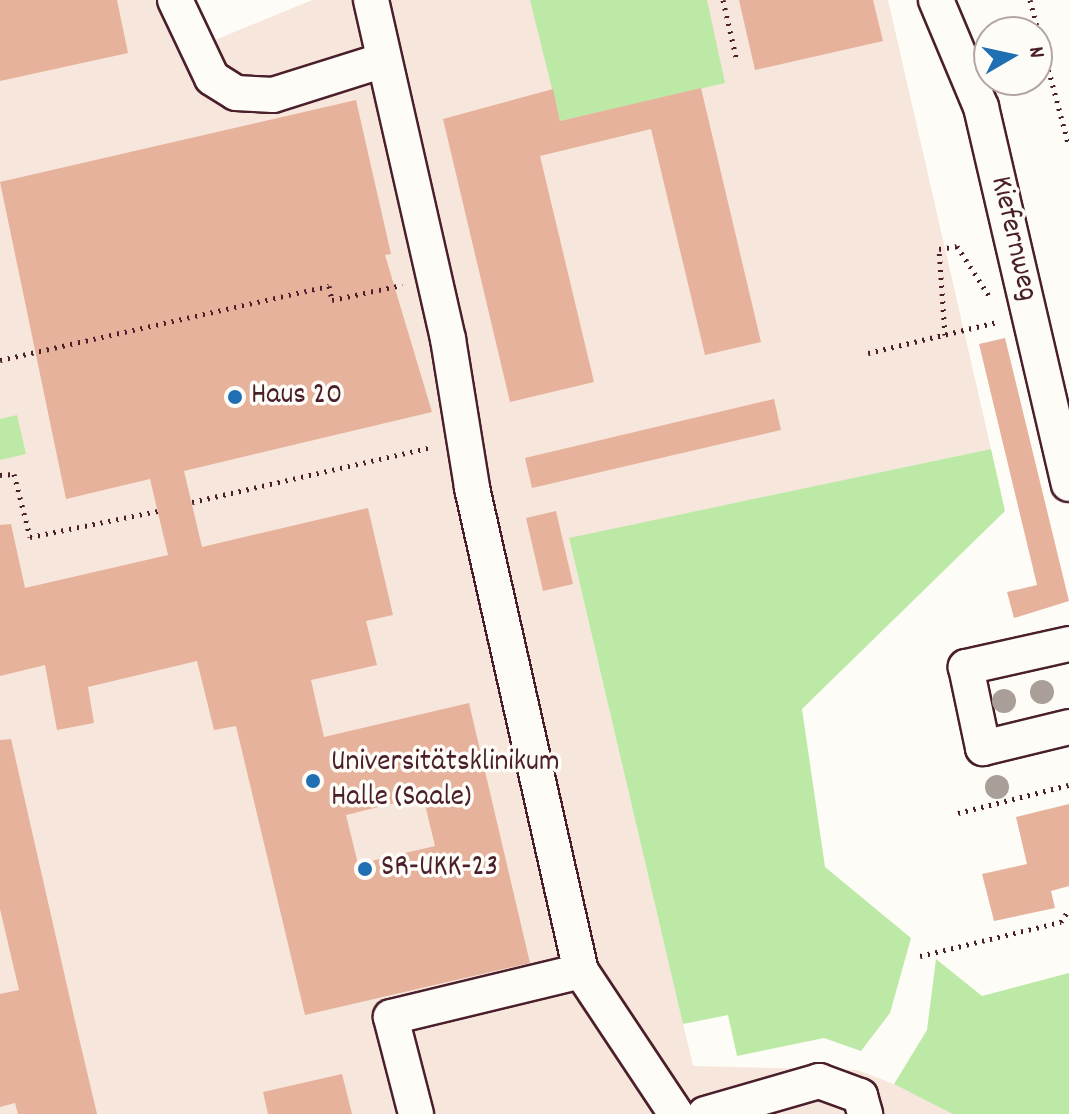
<!DOCTYPE html>
<meta charset="utf-8">
<style>
body{margin:0}
#map{position:relative;width:1069px;height:1114px;overflow:hidden;background:#fdfcf7;font-family:Dekko,sans-serif}
div>[style]{position:absolute}
.built>*{inset:0;background:#f6e6db}
.green>*{inset:0;background:#bce9a6}
.building>*{inset:0;background:#e7b29b}
.path>*{height:5px;margin-top:-2.5px;transform-origin:0;background:repeating-linear-gradient(90deg,#4a1f2b 0 2px,transparent 0 8px)}
.roads{filter:drop-shadow(2px 0 #4a1f2b) drop-shadow(-2px 0 #4a1f2b) drop-shadow(0 2px #4a1f2b) drop-shadow(0 -2px #4a1f2b)}
.minor>*{height:34px;margin:-17px;padding:0 17px;transform-origin:17px;border-radius:17px;background:#fdfcf7}
.trees>*{width:24px;height:24px;margin:-12px;border-radius:50%;background:#aa9e98}
.dots>*{width:22px;height:22px;translate:-50% -50%;box-sizing:border-box;border:4px solid #fdfcf7;border-radius:50%}
span{translate:-50% -50%;white-space:nowrap;text-align:center;line-height:1.15;-webkit-text-stroke:7px #fdfcf7;paint-order:stroke}
.street-label{font-size:30px;color:#4a1f2b}
.poi-label{font-size:30px;color:#4a1f2b}
.left{translate:0 -50%;text-align:left}
.north{position:absolute;left:973px;top:16px;width:80px;height:80px;box-sizing:border-box;background:#fdfcf7;border:2px solid #b5a4a5;border-radius:50%;rotate:81deg;font-size:22px;font-weight:700;line-height:32px;text-align:center;color:#4a1f2b}
.north::after{content:'';display:block;margin:auto;width:28px;height:36px;background:#1f6fb2;clip-path:polygon(50% 0,100% 100%,50% 72%,0 100%)}
</style>
<div id="map">
<div class="built">
<i style="clip-path:polygon(0 0,161px 0,186px 52px,312px 0,888px 0,991px 449px,569px 539px,693px 1066px,857px 1070px,951px 1106px,953px 1114px,0 1114px)"></i>
</div>
<div class="green">
<i style="clip-path:polygon(530px 0,707px 0,725px 83px,560px 121px)"></i>
<i style="clip-path:polygon(17px 415px,26px 454px,0 460px,0 419px)"></i>
<i style="clip-path:polygon(991px 449px,1005px 511px,802px 709px,825px 867px,911px 938px,890px 1013px,861px 1051px,824px 1038px,737px 1056px,728px 1015px,683px 1024px,569px 538px)"></i>
<i style="clip-path:polygon(936px 959px,982px 996px,1069px 973px,1069px 1114px,953px 1114px,894px 1084px,927px 1030px)"></i>
</div>
<div class="building">
<i style="clip-path:polygon(0 0,117px 0,128px 53px,0 81px)"></i>
<i style="clip-path:polygon(739px 0,873px 0,883px 41px,755px 70px)"></i>
<i style="clip-path:polygon(701px 88px,761px 342px,705px 355px,651px 129px,540px 156px,594px 382px,510px 402px,443px 119px,553px 89px,560px 121px)"></i>
<i style="clip-path:polygon(evenodd,356px 100px,391px 254px,385px 255px,432px 412px,184px 471px,202px 547px,368px 508px,393px 615px,366px 621px,377px 665px,311px 680px,324px 737px,469px 703px,530px 963px,305px 1015px,236px 726px,214px 730px,197px 661px,88px 687px,94px 723px,57px 730px,45px 665px,0 676px,0 525px,11px 524px,25px 588px,168px 555px,150px 479px,66px 499px,0 182px,356px 100px,423px 796px,435px 846px,358px 864px,346px 815px,423px 796px)"></i>
<i style="clip-path:polygon(1005px 338px,1069px 601px,1014px 618px,1007px 592px,1037px 585px,979px 344px)"></i>
<i style="clip-path:polygon(774px 399px,781px 430px,532px 488px,525px 458px)"></i>
<i style="clip-path:polygon(556px 511px,573px 584px,543px 591px,526px 518px)"></i>
<i style="clip-path:polygon(11px 739px,75px 1021px,97px 1114px,18px 1114px,15px 1103px,0 1107px,0 994px,19px 990px,0 909px,0 740px)"></i>
<i style="clip-path:polygon(1069px 804px,1069px 886px,1051px 891px,1055px 908px,994px 921px,982px 874px,1027px 864px,1016px 817px)"></i>
<i style="clip-path:polygon(342px 1074px,352px 1114px,268px 1114px,263px 1092px)"></i>
</div>
<div class="path">
<i style="left:723px;top:0;width:63px;rotate:77.1deg"></i>
<i style="left:1030px;top:0;width:152px;rotate:75.1deg"></i>
<i style="left:945px;top:335px;width:86px;rotate:-94deg"></i>
<i style="left:939px;top:249px;width:18px;rotate:-9deg"></i>
<i style="left:957px;top:246px;width:63px;rotate:57.3deg"></i>
<i style="left:868px;top:353px;width:133px;rotate:-13.5deg"></i>
<i style="left:0;top:360px;width:337px;rotate:-12.7deg"></i>
<i style="left:329px;top:286px;width:14px;rotate:78deg"></i>
<i style="left:332px;top:300px;width:72px;rotate:-12.1deg"></i>
<i style="left:0;top:475px;width:14px;rotate:-4deg"></i>
<i style="left:14px;top:474px;width:65px;rotate:75.7deg"></i>
<i style="left:30px;top:537px;width:131px;rotate:-11.5deg"></i>
<i style="left:192px;top:502px;width:247px;rotate:-12.9deg"></i>
<i style="left:958px;top:813px;width:114px;rotate:-14.2deg"></i>
<i style="left:920px;top:956px;width:145px;rotate:-13.6deg"></i>
<i style="left:1061px;top:922px;width:15px;rotate:-58deg"></i>
</div>
<div class="roads">
<div class="minor">
<i style="left:175px;top:0;width:86px;rotate:64.6deg"></i>
<i style="left:212px;top:78px;width:28px;rotate:32deg"></i>
<i style="left:236px;top:93px;width:37px;rotate:3deg"></i>
<i style="left:273px;top:95px;width:116px;rotate:-17.5deg"></i>
<i style="left:371px;top:0;width:348px;rotate:77.2deg"></i>
<i style="left:448px;top:339px;width:151px;rotate:80.8deg"></i>
<i style="left:472px;top:488px;width:495px;rotate:77.3deg"></i>
<i style="left:581px;top:971px;width:172px;rotate:56.4deg"></i>
<i style="left:936px;top:0;width:116px;rotate:67.2deg"></i>
<i style="left:981px;top:107px;width:387px;rotate:76.9deg"></i>
<i style="left:1069px;top:644px;width:106px;rotate:167.4deg"></i>
<i style="left:966px;top:667px;width:83px;rotate:78.1deg"></i>
<i style="left:983px;top:748px;width:89px;rotate:-13.7deg"></i>
<i style="left:416px;top:1114px;width:100px;rotate:-104.5deg"></i>
<i style="left:391px;top:1017px;width:195px;rotate:-13.6deg"></i>
<i style="left:705px;top:1114px;width:119px;rotate:-16.1deg"></i>
<i style="left:819px;top:1081px;width:44px;rotate:20.1deg"></i>
<i style="left:860px;top:1096px;width:19px;rotate:74deg"></i>
</div>
</div>
<div class="trees">
<i style="left:1042px;top:692px"></i>
<i style="left:1004px;top:701px"></i>
<i style="left:997px;top:787px"></i>
</div>
<div class="dots">
<i style="left:235px;top:397px;background:#1f6fb2"></i>
<i style="left:313px;top:781px;background:#1f6fb2"></i>
<i style="left:365px;top:869px;background:#1f6fb2"></i>
</div>
<div class="street-label">
<span style="left:1012px;top:239px;rotate:77deg">Kiefernweg</span>
</div>
<div class="poi-label">
<span class="left" style="left:251px;top:397px">Haus 20</span>
<span class="left" style="left:331px;top:781px">Universitätsklinikum<br>Halle (Saale)</span>
<span class="left" style="left:381px;top:869px">SR-UKK-23</span>
</div>
<div class="north">N</div>
</div>
